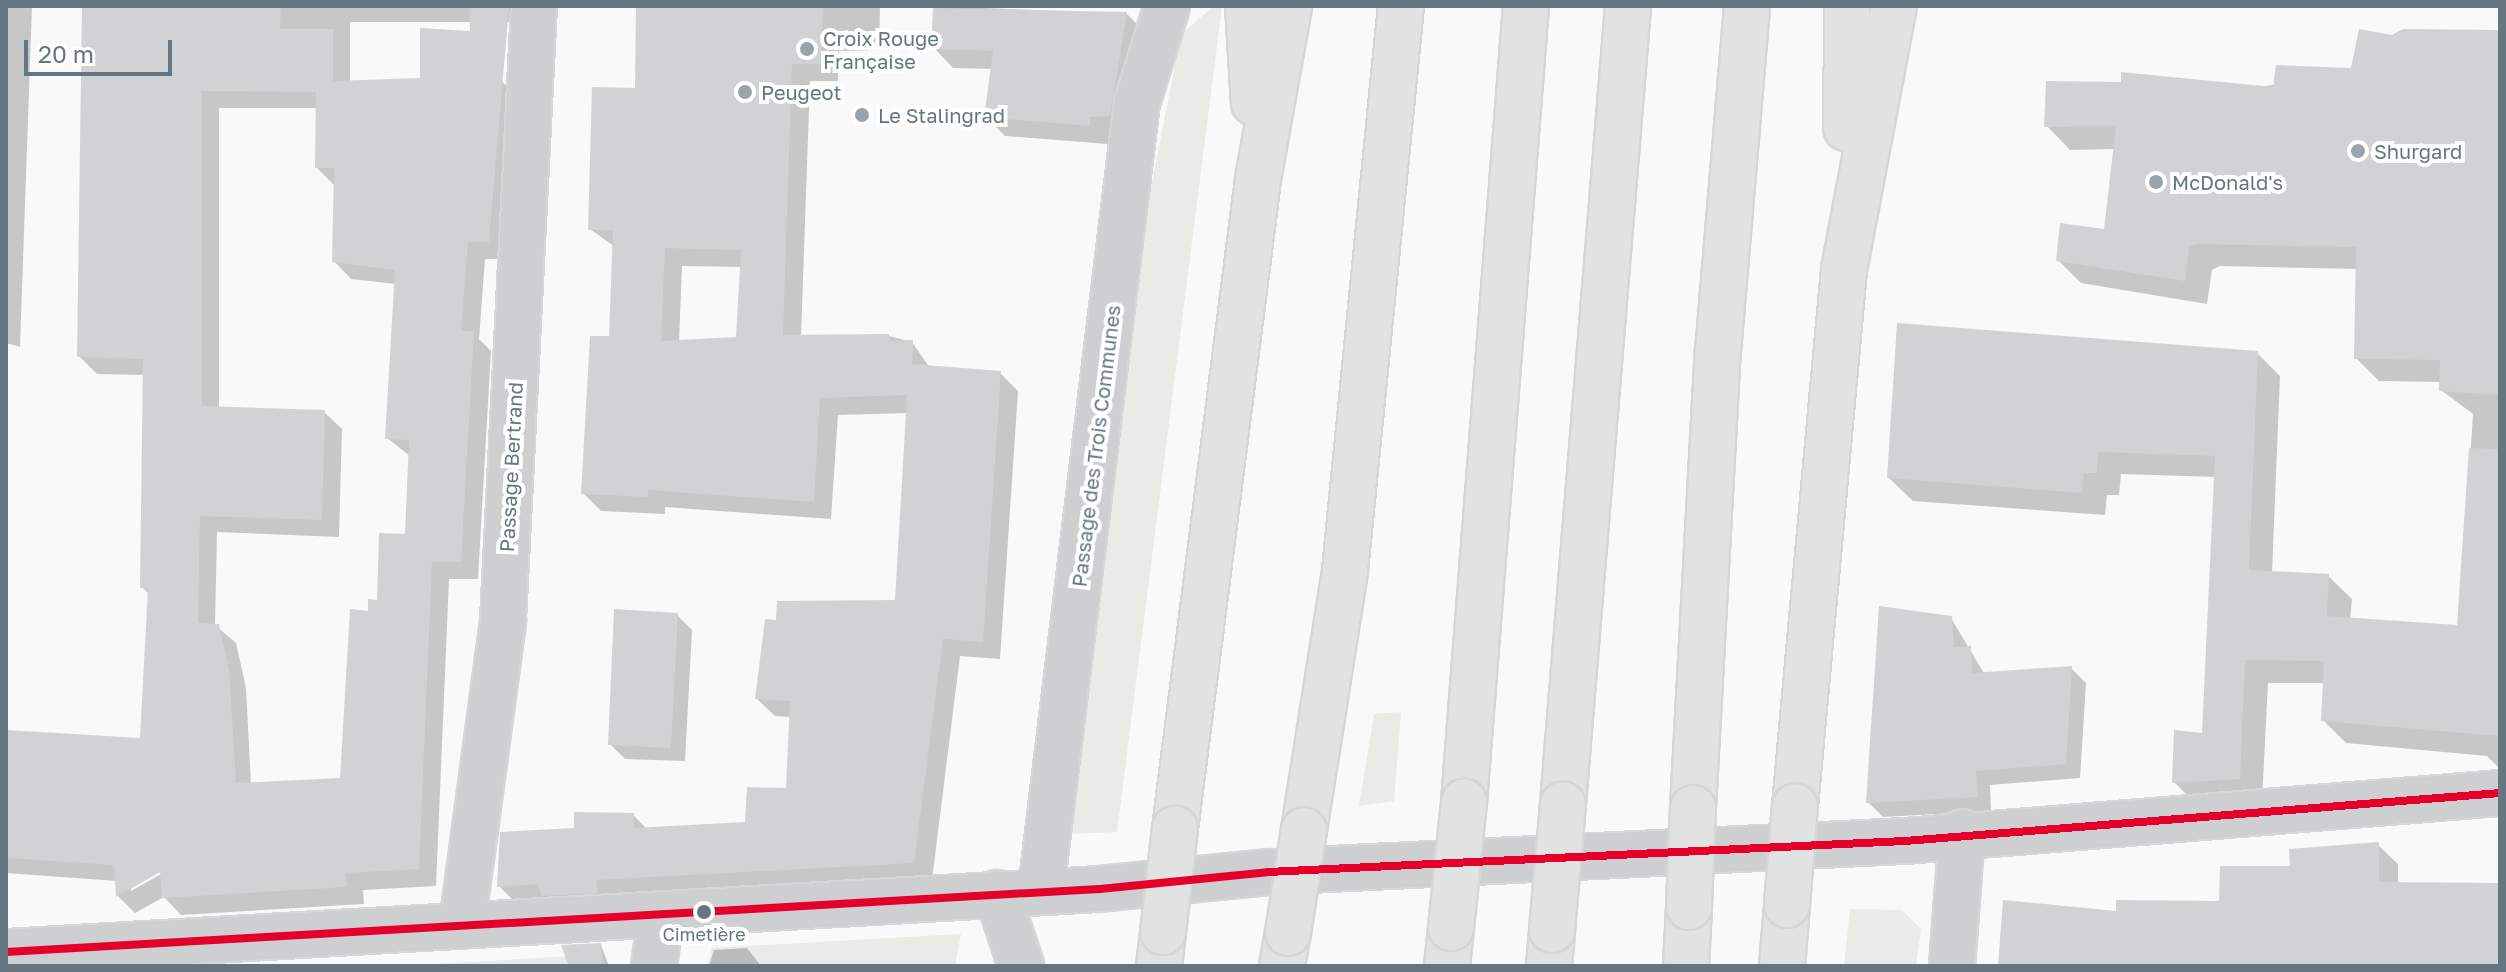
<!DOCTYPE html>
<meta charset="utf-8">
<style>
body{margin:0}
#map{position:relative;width:2506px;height:972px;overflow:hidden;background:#f9f9f9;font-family:"Golos Text",sans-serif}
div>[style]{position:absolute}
.green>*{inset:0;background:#e8ebe6}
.shadow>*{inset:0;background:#0003}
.building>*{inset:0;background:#d0d2d3}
.roads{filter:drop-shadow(2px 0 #d5d6d7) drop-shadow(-2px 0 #d5d6d7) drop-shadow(0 2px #d5d6d7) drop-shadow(0 -2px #d5d6d7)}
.minor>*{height:44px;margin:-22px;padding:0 22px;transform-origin:22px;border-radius:22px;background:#cecfd0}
.major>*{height:44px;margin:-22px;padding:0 22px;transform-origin:22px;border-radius:22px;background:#e1e2e2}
.highway>*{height:44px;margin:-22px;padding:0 22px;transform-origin:22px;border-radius:22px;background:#e1e2e2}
.bridges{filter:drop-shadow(2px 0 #d5d6d7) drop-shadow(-2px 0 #d5d6d7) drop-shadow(0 2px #d5d6d7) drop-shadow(0 -2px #d5d6d7)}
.major-bridge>*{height:44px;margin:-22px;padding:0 22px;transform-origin:22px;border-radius:22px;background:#e1e2e2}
.highway-bridge>*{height:44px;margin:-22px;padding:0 22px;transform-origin:22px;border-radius:22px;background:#e1e2e2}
.bus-1>*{height:8px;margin:-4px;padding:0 4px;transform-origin:4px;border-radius:4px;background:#e4002b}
.dots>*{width:22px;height:22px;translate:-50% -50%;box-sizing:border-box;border:4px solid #fff;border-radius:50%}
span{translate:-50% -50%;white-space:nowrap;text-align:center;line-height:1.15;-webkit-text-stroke:8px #fff;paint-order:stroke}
.bus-label{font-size:18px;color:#657683}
.poi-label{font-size:20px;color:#657683}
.left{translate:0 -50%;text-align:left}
.street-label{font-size:20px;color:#657683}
.frame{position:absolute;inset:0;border:8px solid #657683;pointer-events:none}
.scale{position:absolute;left:24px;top:40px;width:148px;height:36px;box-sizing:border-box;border:4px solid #657683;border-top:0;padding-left:10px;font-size:24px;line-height:28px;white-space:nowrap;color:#657683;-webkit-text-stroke:6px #fff;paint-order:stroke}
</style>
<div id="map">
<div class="green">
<i style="clip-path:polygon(1214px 6px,1222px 6px,1117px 832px,1068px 834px,1148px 203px,1181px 34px)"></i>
<i style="clip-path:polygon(1401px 712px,1394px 801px,1359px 806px,1374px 714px)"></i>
<i style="clip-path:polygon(1850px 909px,1902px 910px,1921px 929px,1916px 966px,1844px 966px)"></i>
<i style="clip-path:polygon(961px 934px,955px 966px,707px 966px,712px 948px)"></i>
<i style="clip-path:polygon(602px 954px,603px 966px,406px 966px)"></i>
</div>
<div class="shadow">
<i style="clip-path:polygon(6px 6px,32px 6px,20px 347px,6px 343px)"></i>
<i style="clip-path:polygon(evenodd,84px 6px,528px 6px,526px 22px,350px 22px,350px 82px,498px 77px,515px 95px,506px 259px,485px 259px,479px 339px,491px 351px,478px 579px,449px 579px,436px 886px,363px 890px,364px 904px,181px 915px,164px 897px,135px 913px,118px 896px,117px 881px,6px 873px,6px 732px,142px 740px,150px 595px,142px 587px,145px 375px,97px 374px,79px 356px,84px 6px,219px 108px,317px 108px,317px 168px,335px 186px,334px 261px,351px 279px,396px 284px,387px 438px,410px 456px,407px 536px,379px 602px,342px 780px,251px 785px,246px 688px,236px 643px,215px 625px,217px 532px,339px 537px,342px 429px,324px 412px,219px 408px,219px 108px,84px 6px,168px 866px,170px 869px,131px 891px,131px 886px,168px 866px)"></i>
<i style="clip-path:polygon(evenodd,638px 6px,880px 6px,879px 50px,839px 51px,838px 81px,810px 81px,801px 337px,889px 336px,912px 342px,930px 368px,1000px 373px,1018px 391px,1000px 659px,960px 656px,932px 880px,517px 904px,499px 886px,576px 830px,633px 815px,647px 829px,747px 824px,788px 790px,791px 717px,775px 716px,757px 699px,897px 602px,908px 413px,838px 415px,831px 519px,665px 507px,665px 514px,601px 511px,583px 493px,610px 338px,615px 247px,590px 229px,637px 90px,638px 6px,682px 266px,742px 267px,738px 339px,679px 342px,682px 266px)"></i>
<i style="clip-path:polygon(936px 6px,1127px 14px,1146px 33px,1129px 135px,1108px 136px,1108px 144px,1005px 136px,986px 117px,993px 69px,953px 68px,934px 48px)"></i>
<i style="clip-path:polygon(2500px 32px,2500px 769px,2487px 756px,2346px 743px,2323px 720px,2325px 683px,2268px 683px,2262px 801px,2197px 805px,2174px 782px,2204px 735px,2216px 477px,2121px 474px,2119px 495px,2107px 495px,2105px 515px,1913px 501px,1889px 478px,2257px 353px,2280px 376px,2272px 573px,2328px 576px,2352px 599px,2350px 620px,2459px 628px,2473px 414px,2441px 390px,2441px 382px,2379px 381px,2356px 358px,2358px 269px,2220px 266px,2212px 270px,2207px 304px,2081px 283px,2058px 260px,2106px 231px,2115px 149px,2070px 150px,2047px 126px,2353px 70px,2393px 38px)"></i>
<i style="clip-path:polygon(677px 615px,692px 630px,685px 761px,625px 759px,610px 744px)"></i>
<i style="clip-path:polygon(1951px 618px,1985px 675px,2071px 668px,2086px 683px,2080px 778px,1990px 785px,1991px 811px,1883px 817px,1868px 802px)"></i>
<i style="clip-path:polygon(2378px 845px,2398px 864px,2398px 884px,2500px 885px,2500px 966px,2000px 966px,2118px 913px,2221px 903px,2292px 868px)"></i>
<i style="clip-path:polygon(601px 945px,609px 966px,571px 966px)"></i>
<i style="clip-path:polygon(747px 948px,761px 966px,709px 966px,714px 950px)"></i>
</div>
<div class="building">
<i style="clip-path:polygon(evenodd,82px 6px,281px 6px,280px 29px,333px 29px,333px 81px,420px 78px,420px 28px,470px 31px,469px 6px,509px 6px,489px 242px,468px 242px,461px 331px,474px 331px,461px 562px,432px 562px,419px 869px,346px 873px,347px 887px,162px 898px,160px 872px,116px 897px,114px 865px,6px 858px,6px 730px,140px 738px,148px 588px,140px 588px,143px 359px,77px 357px,82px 6px,202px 91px,316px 92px,315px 168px,334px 168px,332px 262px,395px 270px,385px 439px,409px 440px,405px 534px,379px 533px,377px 600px,368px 599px,368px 611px,350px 609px,340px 778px,236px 783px,229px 669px,219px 624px,198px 623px,200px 516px,322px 520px,325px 410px,202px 406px,202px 91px)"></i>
<i style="clip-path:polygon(evenodd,636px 6px,823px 6px,821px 64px,792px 64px,783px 335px,889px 334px,890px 341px,913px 340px,912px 364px,1001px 371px,983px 642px,943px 639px,914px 863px,596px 880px,598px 893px,542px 896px,537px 884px,497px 887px,500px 832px,574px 828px,574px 812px,634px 813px,634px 828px,745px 822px,747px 787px,786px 788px,790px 701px,755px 699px,765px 619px,776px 620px,777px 601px,895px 600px,907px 395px,820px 398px,814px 502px,648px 490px,648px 497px,581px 494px,590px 336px,609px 336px,613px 230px,588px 230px,592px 87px,635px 88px,636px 6px,665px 248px,741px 250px,736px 337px,661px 341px,665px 248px)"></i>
<i style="clip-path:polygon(933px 8px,1127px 12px,1110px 116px,1090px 117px,1090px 126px,984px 117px,993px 51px,931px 49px)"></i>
<i style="clip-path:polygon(2359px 29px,2392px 35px,2403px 29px,2500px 30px,2500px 395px,2439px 391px,2440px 360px,2354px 359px,2356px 247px,2196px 244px,2189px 247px,2185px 281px,2056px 261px,2060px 223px,2104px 229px,2116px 126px,2044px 127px,2046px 81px,2121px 82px,2121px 72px,2273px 87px,2276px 65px,2351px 68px)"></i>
<i style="clip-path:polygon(1897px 323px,2258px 351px,2249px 570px,2329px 574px,2327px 616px,2457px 625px,2469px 448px,2500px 449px,2500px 736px,2321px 721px,2324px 661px,2245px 660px,2240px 779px,2172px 783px,2174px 730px,2202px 733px,2215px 456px,2098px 452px,2097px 473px,2084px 473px,2082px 493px,1887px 478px)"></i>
<i style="clip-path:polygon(1879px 606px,1952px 616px,1954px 647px,1971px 646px,1972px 673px,2072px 666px,2066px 764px,1976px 771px,1978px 797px,1866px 803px)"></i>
<i style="clip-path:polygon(614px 609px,678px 613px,671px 748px,608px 745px)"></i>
<i style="clip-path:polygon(2379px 842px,2379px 882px,2500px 883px,2500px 966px,1998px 966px,2003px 900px,2116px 911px,2116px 900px,2219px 901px,2220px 866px,2290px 866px,2289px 849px)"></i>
<i style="clip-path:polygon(601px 943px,603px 966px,569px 966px,561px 945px)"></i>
</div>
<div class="roads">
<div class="minor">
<i style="left:1041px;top:890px;width:793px;rotate:-83.05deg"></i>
<i style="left:1137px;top:103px;width:102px;rotate:-72.8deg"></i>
<i style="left:997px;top:893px;width:76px;rotate:71.6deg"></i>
<i style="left:462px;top:925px;width:308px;rotate:-82.3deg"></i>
<i style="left:503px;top:620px;width:615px;rotate:-87.11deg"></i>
<i style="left:6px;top:952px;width:1095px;rotate:-3.3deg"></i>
<i style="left:1099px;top:889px;width:170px;rotate:-5.7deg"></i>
<i style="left:1268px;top:872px;width:638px;rotate:-2.79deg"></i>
<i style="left:1905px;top:841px;width:597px;rotate:-4.61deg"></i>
<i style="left:654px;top:966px;width:51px;rotate:-82.2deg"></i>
<i style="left:1952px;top:966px;width:134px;rotate:-85.7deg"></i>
</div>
<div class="major">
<i style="left:1248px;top:6px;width:97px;rotate:86.5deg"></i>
<i style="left:1846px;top:128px;width:122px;rotate:-89.5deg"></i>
<i style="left:1795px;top:806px;width:538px;rotate:-84.78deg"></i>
<i style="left:1844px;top:270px;width:269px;rotate:-79.3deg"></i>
<i style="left:1175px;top:829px;width:655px;rotate:-82.72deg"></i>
<i style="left:1258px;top:179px;width:176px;rotate:-79.8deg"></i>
<i style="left:1159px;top:966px;width:34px;rotate:-83deg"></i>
<i style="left:1782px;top:966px;width:61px;rotate:-85.3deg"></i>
</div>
<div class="highway">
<i style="left:1464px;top:802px;width:798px;rotate:-85.55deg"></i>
<i style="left:1563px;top:804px;width:801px;rotate:-85.34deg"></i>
<i style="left:1693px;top:808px;width:457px;rotate:-86.9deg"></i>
<i style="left:1718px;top:352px;width:347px;rotate:-85.2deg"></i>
<i style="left:1304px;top:830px;width:263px;rotate:-81deg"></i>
<i style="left:1345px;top:570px;width:567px;rotate:-84.33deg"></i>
<i style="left:1282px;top:966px;width:34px;rotate:-80deg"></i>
<i style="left:1447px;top:966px;width:38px;rotate:-84deg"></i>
<i style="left:1549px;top:966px;width:36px;rotate:-85deg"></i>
<i style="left:1686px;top:966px;width:59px;rotate:-87.1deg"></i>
</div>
</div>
<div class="bridges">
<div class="major-bridge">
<i style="left:1787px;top:905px;width:99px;rotate:-85.4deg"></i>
<i style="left:1163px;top:932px;width:104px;rotate:-83.4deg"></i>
</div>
<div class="highway-bridge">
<i style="left:1689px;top:907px;width:99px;rotate:-87.7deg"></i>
<i style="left:1451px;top:928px;width:127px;rotate:-84.1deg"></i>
<i style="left:1552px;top:930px;width:126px;rotate:-85deg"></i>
<i style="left:1288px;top:933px;width:104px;rotate:-81.2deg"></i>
</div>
</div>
<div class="bus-1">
<i style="left:6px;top:952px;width:1095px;rotate:-3.3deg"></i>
<i style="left:1099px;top:889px;width:170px;rotate:-5.7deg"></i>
<i style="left:1268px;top:872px;width:638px;rotate:-2.79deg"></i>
<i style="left:1905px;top:841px;width:597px;rotate:-4.61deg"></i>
</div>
<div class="dots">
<i style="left:807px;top:49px;background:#99a4ac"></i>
<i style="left:745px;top:92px;background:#99a4ac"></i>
<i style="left:862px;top:115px;background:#99a4ac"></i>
<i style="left:2358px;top:151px;background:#99a4ac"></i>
<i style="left:2156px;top:182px;background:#99a4ac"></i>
<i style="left:704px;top:912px;background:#657683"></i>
</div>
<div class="bus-label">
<span style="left:704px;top:934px">Cimetière</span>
</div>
<div class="poi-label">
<span class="left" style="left:823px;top:50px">Croix Rouge<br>Française</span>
<span class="left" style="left:761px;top:92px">Peugeot</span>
<span class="left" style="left:878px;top:115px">Le Stalingrad</span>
<span class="left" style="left:2374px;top:151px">Shurgard</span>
<span class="left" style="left:2172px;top:182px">McDonald's</span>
</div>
<div class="street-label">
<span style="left:1096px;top:446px;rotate:-83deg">Passage des Trois Communes</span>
<span style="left:511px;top:467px;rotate:-87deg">Passage Bertrand</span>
</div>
<div class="frame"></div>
<div class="scale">20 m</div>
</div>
